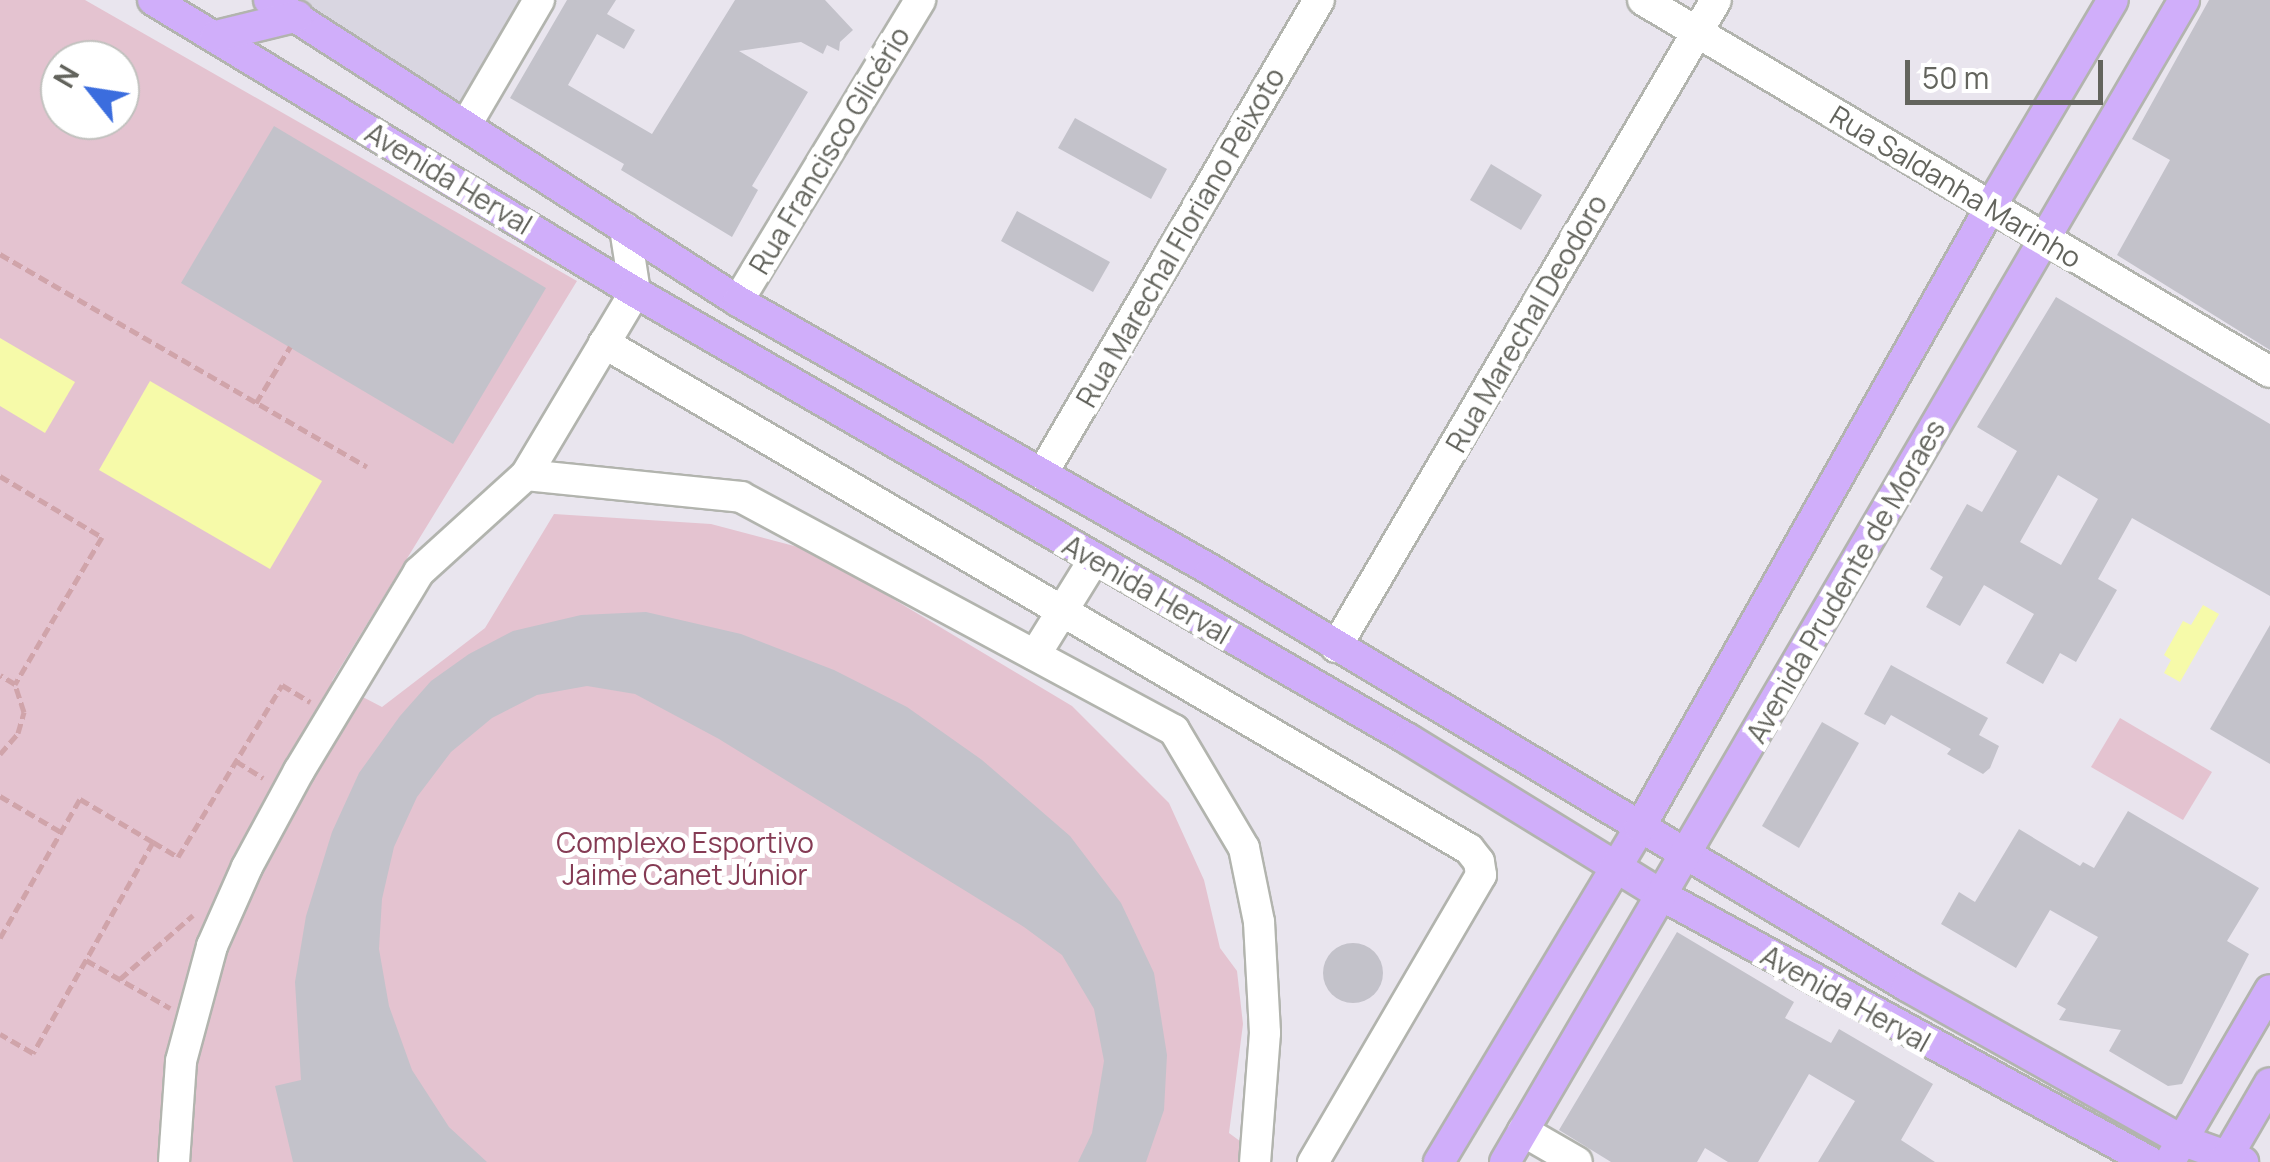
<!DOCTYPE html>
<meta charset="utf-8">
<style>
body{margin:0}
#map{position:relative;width:2270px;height:1162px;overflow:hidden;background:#e9e5ee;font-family:Manrope,sans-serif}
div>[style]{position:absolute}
.education>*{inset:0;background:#d9d6e1}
.green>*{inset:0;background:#e4c3d0}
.water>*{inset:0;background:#f6faa9}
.building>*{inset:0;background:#c3c2ca}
.round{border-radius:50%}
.path>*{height:5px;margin-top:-2.5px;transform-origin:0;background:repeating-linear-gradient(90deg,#d0a4aa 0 10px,transparent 0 15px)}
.roads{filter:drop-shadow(2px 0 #b2b4ae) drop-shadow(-2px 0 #b2b4ae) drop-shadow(0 2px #b2b4ae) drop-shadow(0 -2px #b2b4ae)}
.minor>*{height:30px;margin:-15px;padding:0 15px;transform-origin:15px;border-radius:15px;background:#fff}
.major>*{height:30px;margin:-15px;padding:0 15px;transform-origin:15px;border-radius:15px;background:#d0aefa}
span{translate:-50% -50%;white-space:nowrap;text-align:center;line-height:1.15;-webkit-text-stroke:10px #fff;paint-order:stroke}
.street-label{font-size:28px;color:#63645d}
.park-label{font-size:28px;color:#853b54}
.north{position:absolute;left:40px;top:40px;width:100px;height:100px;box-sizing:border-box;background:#fff;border:2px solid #c1c1be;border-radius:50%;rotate:300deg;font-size:28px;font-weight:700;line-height:40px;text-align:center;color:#63645d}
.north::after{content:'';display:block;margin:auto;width:35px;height:45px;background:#3b6dde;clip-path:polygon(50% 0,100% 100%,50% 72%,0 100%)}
.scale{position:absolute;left:1905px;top:60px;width:198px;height:45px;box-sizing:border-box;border:5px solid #63645d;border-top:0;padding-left:12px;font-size:30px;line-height:35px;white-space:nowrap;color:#63645d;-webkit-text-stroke:8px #fff;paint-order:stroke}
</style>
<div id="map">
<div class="education">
<i style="clip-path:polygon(269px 0,538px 0,466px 125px)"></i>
</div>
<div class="green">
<i style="clip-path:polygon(evenodd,0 0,85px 0,577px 281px,332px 681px,382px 707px,485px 628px,554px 514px,711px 524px,813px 551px,1072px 706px,1169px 803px,1204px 880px,1220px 948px,1237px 971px,1243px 1024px,1229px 1133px,1252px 1150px,1244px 1162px,0 1162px,0 0,60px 60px,120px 60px,120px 120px,60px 120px,60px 60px)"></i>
<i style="clip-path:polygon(2120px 718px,2212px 772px,2183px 820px,2091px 767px)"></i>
</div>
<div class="water">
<i style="clip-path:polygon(0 338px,75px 382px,45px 433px,0 406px)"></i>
<i style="clip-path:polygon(150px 381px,322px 481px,270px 569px,99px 470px)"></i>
<i style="clip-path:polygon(2203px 605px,2219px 614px,2180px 682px,2164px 673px,2171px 660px,2164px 655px,2183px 621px,2191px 625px)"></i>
</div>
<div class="building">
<i style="clip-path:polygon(567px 0,616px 0,607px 14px,635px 30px,624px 49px,597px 34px,568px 85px,652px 134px,735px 0,825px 0,853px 30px,840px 42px,839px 51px,827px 45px,823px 54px,801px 42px,739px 51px,808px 92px,752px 186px,758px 190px,732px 237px,621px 170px,624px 164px,510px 98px)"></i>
<i style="clip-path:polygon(2209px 0,2270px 0,2270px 350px,2117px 255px,2170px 160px,2132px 139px)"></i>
<i style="clip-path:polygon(1075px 118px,1167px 169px,1151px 199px,1058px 148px)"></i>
<i style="clip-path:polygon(274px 126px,546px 288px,453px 444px,181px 283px)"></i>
<i style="clip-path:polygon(1491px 164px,1542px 195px,1521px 230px,1470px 200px)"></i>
<i style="clip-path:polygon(1017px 211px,1110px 262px,1093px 292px,1001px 241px)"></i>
<i style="clip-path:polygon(evenodd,2056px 297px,2270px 424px,2270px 596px,2132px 518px,2098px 579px,2117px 590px,2076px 662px,2060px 653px,2043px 684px,2006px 663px,2034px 614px,1984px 585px,1960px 626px,1926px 607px,1943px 577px,1930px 569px,1967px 504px,1982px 512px,2017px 451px,1977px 427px,2056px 297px,2058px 475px,2098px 499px,2061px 565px,2020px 542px,2058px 475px)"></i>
<i style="clip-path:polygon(646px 612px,741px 634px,834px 670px,907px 707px,982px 760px,1070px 836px,1121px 903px,1154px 973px,1167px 1055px,1164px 1110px,1146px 1162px,1078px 1162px,1092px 1133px,1104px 1061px,1094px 1009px,1062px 955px,1024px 927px,719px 739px,635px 694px,587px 686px,537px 695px,492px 718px,451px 752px,417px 797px,394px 847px,382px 899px,379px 949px,389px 1006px,412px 1070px,449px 1127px,487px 1162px,293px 1162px,275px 1086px,301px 1080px,295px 982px,306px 916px,332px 832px,359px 773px,400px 716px,431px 681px,469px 654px,513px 631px,581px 615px)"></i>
<i style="clip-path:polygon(2270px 625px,2270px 764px,2210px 729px)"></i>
<i style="clip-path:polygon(1891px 665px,1988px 718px,1979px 735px,1999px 746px,1990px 768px,1983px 774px,1947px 754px,1951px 749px,1891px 715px,1885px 725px,1864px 714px)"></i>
<i style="clip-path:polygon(1822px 722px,1859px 743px,1799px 848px,1762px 826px)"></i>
<i style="clip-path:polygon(2128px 811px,2259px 888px,2227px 941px,2249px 954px,2182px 1084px,2168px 1086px,2109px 1051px,2121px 1030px,2059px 1020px,2066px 1009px,2057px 1004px,2098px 937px,2050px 910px,2016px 968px,1941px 924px,1959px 892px,1975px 902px,2019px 829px,2080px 866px,2083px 862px,2094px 868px)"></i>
<i style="clip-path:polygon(1677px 932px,1794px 1002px,1785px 1018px,1831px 1043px,1839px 1029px,1933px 1084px,1901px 1140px,1935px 1162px,1818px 1162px,1855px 1101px,1809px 1074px,1758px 1162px,1728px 1162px,1705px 1148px,1697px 1162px,1611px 1162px,1559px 1130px)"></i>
<i class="round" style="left:1323px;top:943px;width:60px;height:60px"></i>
</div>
<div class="path">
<i style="left:0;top:254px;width:424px;rotate:30.1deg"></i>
<i style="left:256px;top:403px;width:66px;rotate:-58.7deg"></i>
<i style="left:0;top:476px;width:119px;rotate:30.9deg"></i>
<i style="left:102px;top:537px;width:171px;rotate:120.6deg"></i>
<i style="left:15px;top:684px;width:17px;rotate:-149deg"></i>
<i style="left:0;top:754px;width:28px;rotate:-49deg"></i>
<i style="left:18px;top:733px;width:22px;rotate:-74deg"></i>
<i style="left:24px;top:712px;width:29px;rotate:-108deg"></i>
<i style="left:236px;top:761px;width:32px;rotate:32deg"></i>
<i style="left:0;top:796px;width:71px;rotate:30.5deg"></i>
<i style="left:153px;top:842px;width:29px;rotate:31deg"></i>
<i style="left:178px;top:857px;width:201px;rotate:-58.8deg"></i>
<i style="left:282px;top:685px;width:33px;rotate:31deg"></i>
<i style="left:0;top:938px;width:160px;rotate:-60.1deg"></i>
<i style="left:80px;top:799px;width:85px;rotate:30.5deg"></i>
<i style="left:153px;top:842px;width:243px;rotate:119.6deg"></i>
<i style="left:33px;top:1053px;width:38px;rotate:-150deg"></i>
<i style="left:86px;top:960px;width:97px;rotate:29.7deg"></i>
<i style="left:120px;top:979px;width:97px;rotate:-41.2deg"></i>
</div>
<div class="roads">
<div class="minor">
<i style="left:1643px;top:0;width:729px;rotate:30.68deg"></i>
<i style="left:466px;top:125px;width:145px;rotate:-59.7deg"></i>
<i style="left:738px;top:301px;width:352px;rotate:-58.8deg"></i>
<i style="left:604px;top:343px;width:1002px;rotate:30.33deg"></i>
<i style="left:1469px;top:849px;width:16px;rotate:52deg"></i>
<i style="left:1479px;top:862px;width:13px;rotate:81deg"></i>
<i style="left:1481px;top:875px;width:333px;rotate:120.3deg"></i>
<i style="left:1042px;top:474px;width:549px;rotate:-59.7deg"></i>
<i style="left:526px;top:475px;width:216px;rotate:5.8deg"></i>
<i style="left:741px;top:497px;width:492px;rotate:28.3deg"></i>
<i style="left:1174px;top:730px;width:137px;rotate:59.3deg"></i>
<i style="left:1244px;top:848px;width:76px;rotate:78.5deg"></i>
<i style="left:1259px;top:922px;width:111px;rotate:86.9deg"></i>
<i style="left:1265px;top:1033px;width:129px;rotate:94.4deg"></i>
<i style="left:1336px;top:647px;width:750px;rotate:-59.57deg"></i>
<i style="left:1035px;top:655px;width:114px;rotate:-58.3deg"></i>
<i style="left:1523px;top:1131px;width:62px;rotate:29.9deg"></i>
<i style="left:174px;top:1162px;width:101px;rotate:-86deg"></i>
<i style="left:181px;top:1061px;width:119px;rotate:-74.9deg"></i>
<i style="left:212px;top:946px;width:86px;rotate:-66.1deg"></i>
<i style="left:247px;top:867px;width:109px;rotate:-61.6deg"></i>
<i style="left:299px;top:771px;width:232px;rotate:-58.9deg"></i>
<i style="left:419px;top:572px;width:144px;rotate:-42.2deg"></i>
<i style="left:526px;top:475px;width:213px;rotate:-59.2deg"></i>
<i style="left:635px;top:292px;width:65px;rotate:-98.9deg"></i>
</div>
<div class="major">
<i style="left:153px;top:0;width:564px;rotate:31.21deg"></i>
<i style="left:635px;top:292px;width:893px;rotate:30.04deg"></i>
<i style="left:1408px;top:739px;width:299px;rotate:31.6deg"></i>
<i style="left:1663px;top:896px;width:555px;rotate:28.64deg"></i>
<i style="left:269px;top:0;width:557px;rotate:32.69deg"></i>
<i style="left:738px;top:301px;width:544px;rotate:29.63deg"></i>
<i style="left:1211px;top:570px;width:811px;rotate:30.87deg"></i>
<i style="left:1907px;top:986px;width:314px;rotate:29.3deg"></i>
<i style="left:2181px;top:1140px;width:66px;rotate:19.5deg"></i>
<i style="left:216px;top:36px;width:84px;rotate:-13.7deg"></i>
<i style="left:2173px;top:1156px;width:192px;rotate:-59.7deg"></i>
<i style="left:1439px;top:1162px;width:391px;rotate:-59deg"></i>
<i style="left:1640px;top:827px;width:713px;rotate:-60.52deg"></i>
<i style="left:1991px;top:206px;width:239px;rotate:-59.4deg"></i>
<i style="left:1505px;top:1162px;width:1346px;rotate:-59.7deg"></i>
<i style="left:2224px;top:1162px;width:91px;rotate:-59.8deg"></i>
</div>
</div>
<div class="street-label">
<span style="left:829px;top:150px;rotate:-59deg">Rua Francisco Glicério</span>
<span style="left:449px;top:178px;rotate:31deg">Avenida Herval</span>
<span style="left:1956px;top:186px;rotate:31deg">Rua Saldanha Marinho</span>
<span style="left:1180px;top:237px;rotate:-60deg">Rua Marechal Floriano Peixoto</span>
<span style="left:1526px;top:323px;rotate:-60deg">Rua Marechal Deodoro</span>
<span style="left:1845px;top:581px;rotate:-60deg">Avenida Prudente de Moraes</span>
<span style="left:1147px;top:589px;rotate:30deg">Avenida Herval</span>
<span style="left:1846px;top:998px;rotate:29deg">Avenida Herval</span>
</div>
<div class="park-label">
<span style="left:685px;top:858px">Complexo Esportivo<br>Jaime Canet Júnior</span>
</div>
<div class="north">N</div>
<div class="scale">50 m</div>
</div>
